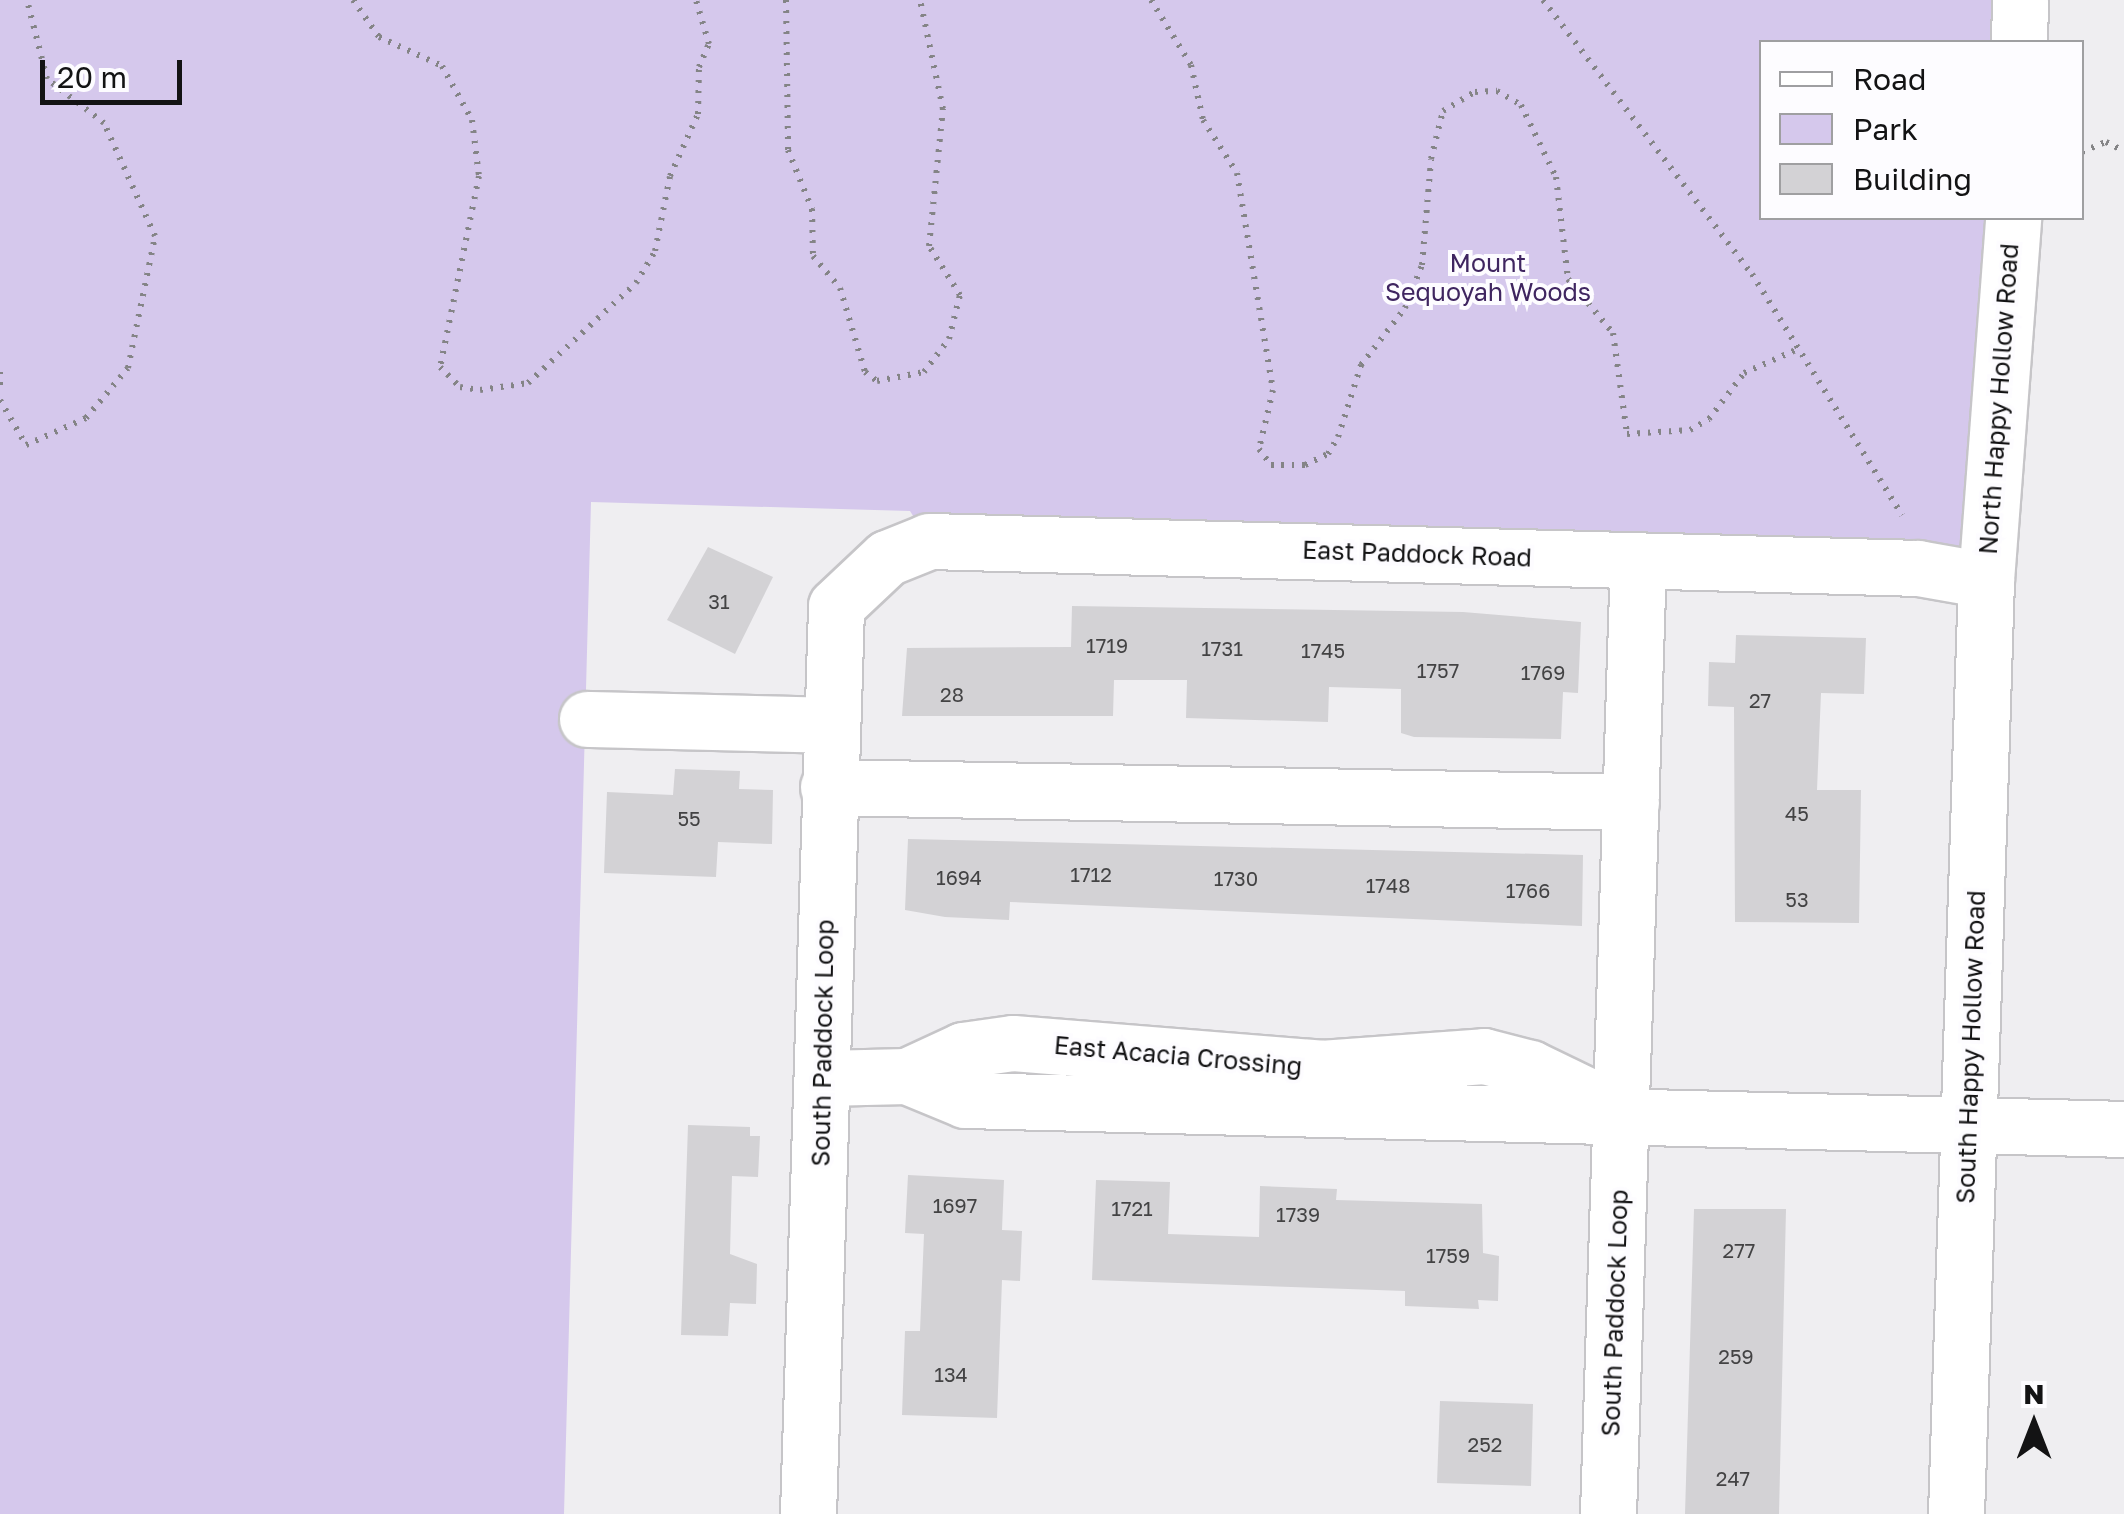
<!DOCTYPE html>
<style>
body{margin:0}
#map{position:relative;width:2124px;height:1514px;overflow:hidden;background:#efeef1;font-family:"Golos Text",sans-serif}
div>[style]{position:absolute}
.green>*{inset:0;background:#d5c8ec}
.building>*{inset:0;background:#d3d2d5}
.path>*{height:6px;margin-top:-3px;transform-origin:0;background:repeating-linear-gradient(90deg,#848486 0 2.5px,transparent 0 10.5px)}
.roads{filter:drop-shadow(2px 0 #c6c5c8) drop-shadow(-2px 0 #c6c5c8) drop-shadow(0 2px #c6c5c8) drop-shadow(0 -2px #c6c5c8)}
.minor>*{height:55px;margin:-27.5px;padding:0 27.5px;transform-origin:27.5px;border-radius:27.5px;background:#fff}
span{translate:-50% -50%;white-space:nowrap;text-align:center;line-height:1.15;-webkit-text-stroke:8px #fdfcff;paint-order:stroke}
.number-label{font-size:20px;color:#434344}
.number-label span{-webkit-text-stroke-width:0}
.park-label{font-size:25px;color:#3f2560}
.street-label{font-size:25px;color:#131314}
.legend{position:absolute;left:1759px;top:40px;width:325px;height:180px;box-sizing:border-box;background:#fdfcff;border:2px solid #9f9fa1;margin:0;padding:12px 18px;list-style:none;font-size:30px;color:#131314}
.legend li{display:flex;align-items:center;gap:20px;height:50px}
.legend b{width:50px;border:2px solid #9f9fa1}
.north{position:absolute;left:1984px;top:1374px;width:100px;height:100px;-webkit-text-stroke:8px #fdfcff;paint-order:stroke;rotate:0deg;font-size:28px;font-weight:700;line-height:40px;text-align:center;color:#131314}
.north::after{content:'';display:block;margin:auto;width:35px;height:45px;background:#131314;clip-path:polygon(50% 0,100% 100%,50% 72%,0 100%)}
.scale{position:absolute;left:40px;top:60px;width:142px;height:45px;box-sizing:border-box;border:5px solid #131314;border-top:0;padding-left:12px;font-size:30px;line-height:35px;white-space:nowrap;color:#131314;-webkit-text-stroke:8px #fdfcff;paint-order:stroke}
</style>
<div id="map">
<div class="green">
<i style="clip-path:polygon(0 0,2020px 0,2019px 42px,1762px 42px,1762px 218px,2013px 218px,1986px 580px,929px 541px,910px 511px,591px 502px,564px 1514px,0 1514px)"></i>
</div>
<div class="building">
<i style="clip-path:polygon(708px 547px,773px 577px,735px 654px,667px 620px)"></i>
<i style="clip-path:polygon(1072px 606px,1463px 612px,1581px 622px,1578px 693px,1563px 692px,1561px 739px,1414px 737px,1401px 733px,1401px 689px,1329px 687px,1328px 722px,1186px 718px,1187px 680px,1114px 680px,1113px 716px,902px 716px,907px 648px,1071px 647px)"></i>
<i style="clip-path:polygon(1736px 635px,1866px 638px,1864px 694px,1821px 693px,1817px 790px,1861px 790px,1859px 923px,1735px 922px,1734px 707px,1708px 706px,1709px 662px,1735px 663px)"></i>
<i style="clip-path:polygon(675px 769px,740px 771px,739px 789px,773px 790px,772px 844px,718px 842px,716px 877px,604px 873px,607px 792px,673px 795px)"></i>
<i style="clip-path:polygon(908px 839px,1583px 855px,1582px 926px,1010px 902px,1009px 920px,945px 917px,905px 910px)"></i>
<i style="clip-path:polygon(688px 1125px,750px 1127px,750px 1136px,760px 1136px,758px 1177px,732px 1176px,730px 1254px,757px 1264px,756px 1304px,730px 1303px,728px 1336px,681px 1335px)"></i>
<i style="clip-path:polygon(908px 1175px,1004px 1180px,1002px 1230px,1022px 1231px,1020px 1281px,1002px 1280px,997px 1418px,902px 1415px,905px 1331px,920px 1331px,924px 1234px,905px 1233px)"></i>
<i style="clip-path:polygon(1096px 1180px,1170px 1182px,1168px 1234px,1259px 1237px,1260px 1186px,1337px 1189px,1336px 1200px,1482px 1204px,1483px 1253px,1499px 1256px,1498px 1301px,1478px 1300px,1479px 1309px,1405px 1306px,1405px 1291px,1092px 1280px)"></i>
<i style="clip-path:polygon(1694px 1209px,1786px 1209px,1779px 1514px,1685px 1514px)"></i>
<i style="clip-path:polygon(1440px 1401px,1533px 1404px,1531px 1486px,1437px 1483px)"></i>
</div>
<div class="path">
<i style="left:353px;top:0;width:45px;rotate:54.9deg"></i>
<i style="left:379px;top:37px;width:69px;rotate:24.7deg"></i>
<i style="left:442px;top:66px;width:62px;rotate:60.9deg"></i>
<i style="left:472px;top:120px;width:56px;rotate:82.9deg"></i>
<i style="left:479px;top:176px;width:195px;rotate:101.5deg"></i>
<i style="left:440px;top:367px;width:28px;rotate:45deg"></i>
<i style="left:460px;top:387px;width:20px;rotate:9deg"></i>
<i style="left:480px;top:390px;width:49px;rotate:-8.3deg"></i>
<i style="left:528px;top:383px;width:147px;rotate:-42.8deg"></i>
<i style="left:636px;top:283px;width:37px;rotate:-59deg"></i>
<i style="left:655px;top:251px;width:76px;rotate:-78.7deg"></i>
<i style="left:670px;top:176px;width:68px;rotate:-65.7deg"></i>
<i style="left:698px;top:114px;width:47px;rotate:-88.8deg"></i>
<i style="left:699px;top:67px;width:25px;rotate:-67deg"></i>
<i style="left:709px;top:44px;width:46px;rotate:-106.5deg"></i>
<i style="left:786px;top:0;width:150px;rotate:89.2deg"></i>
<i style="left:788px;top:150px;width:64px;rotate:67.9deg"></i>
<i style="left:812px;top:209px;width:47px;rotate:88.8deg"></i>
<i style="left:813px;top:256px;width:42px;rotate:49.8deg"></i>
<i style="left:840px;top:288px;width:88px;rotate:73.4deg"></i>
<i style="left:865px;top:372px;width:15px;rotate:37deg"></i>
<i style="left:877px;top:381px;width:48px;rotate:-10.8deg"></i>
<i style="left:924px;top:372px;width:41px;rotate:-52.9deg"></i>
<i style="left:949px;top:339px;width:45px;rotate:-76deg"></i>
<i style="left:960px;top:295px;width:58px;rotate:-122.3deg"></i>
<i style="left:929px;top:246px;width:138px;rotate:-84.2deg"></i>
<i style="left:943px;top:109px;width:111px;rotate:-101.9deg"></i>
<i style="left:1151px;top:0;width:76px;rotate:58.4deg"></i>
<i style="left:1191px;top:65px;width:56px;rotate:77.7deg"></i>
<i style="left:1203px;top:120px;width:63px;rotate:57.3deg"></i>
<i style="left:1237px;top:173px;width:220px;rotate:80.6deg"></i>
<i style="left:1273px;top:390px;width:61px;rotate:103.3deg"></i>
<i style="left:1259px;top:449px;width:20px;rotate:53deg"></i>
<i style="left:1271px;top:465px;width:34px"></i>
<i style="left:1305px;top:465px;width:25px;rotate:-26deg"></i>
<i style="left:1328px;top:454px;width:20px;rotate:-60deg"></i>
<i style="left:1338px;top:437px;width:76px;rotate:-72.3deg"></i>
<i style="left:1361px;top:365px;width:72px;rotate:-52.3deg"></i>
<i style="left:1405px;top:308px;width:46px;rotate:-68.4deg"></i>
<i style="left:1422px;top:265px;width:106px;rotate:-85.1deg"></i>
<i style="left:1431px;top:159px;width:49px;rotate:-76deg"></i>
<i style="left:1443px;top:111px;width:37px;rotate:-31deg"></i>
<i style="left:1475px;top:92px;width:22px;rotate:-3deg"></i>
<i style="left:1497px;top:91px;width:28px;rotate:30deg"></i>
<i style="left:1521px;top:105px;width:80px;rotate:64.1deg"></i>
<i style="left:1556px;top:177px;width:103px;rotate:83.3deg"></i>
<i style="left:1568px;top:279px;width:70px;rotate:50.2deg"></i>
<i style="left:1613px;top:333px;width:102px;rotate:82.1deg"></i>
<i style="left:1627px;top:434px;width:63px;rotate:-3.6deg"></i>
<i style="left:1690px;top:430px;width:22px;rotate:-30deg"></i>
<i style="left:1709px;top:419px;width:58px;rotate:-52.7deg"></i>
<i style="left:1744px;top:373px;width:59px;rotate:-24deg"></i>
<i style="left:1543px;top:0;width:345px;rotate:52.7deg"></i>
<i style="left:1752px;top:274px;width:284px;rotate:58.1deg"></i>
<i style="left:2082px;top:152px;width:26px;rotate:-23deg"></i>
<i style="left:2106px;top:142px;width:20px;rotate:27deg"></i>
<i style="left:0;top:372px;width:14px;rotate:90deg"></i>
<i style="left:0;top:400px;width:52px;rotate:60deg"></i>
<i style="left:26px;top:445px;width:66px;rotate:-24.2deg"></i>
<i style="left:86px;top:418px;width:65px;rotate:-50deg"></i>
<i style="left:128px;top:368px;width:135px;rotate:-78.4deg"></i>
<i style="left:155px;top:236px;width:124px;rotate:-114.3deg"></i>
<i style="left:104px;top:123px;width:72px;rotate:-142.3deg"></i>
<i style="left:47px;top:79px;width:81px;rotate:-104.2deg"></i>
</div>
<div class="roads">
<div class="minor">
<i style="left:2019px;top:42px;width:42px;rotate:-88.6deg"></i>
<i style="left:587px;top:719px;width:242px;rotate:1.4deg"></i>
<i style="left:828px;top:787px;width:803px;rotate:1.07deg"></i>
<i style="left:907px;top:1076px;width:62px;rotate:-24.9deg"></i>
<i style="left:963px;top:1050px;width:50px;rotate:-8deg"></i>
<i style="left:1013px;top:1043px;width:309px;rotate:4.6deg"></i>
<i style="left:1321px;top:1068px;width:163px;rotate:-4.2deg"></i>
<i style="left:1484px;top:1056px;width:48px;rotate:14.6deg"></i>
<i style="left:1530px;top:1068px;width:99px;rotate:25.8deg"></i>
<i style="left:823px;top:1078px;width:84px;rotate:-1.4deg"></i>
<i style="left:907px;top:1076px;width:63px;rotate:22.5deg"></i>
<i style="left:965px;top:1100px;width:1159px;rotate:1.43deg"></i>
<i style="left:808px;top:1514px;width:908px;rotate:-88.23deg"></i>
<i style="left:836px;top:606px;width:70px;rotate:-43.3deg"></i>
<i style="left:887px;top:558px;width:45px;rotate:-22deg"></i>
<i style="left:929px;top:541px;width:989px;rotate:1.56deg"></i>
<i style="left:1918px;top:568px;width:69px;rotate:10deg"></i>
<i style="left:1608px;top:1514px;width:954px;rotate:-88.2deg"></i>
<i style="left:1956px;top:1514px;width:934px;rotate:-88.16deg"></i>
<i style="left:1986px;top:580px;width:363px;rotate:-85.7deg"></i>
</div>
</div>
<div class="number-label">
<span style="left:719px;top:601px">31</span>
<span style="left:1107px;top:645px">1719</span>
<span style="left:1222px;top:648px">1731</span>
<span style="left:1323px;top:650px">1745</span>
<span style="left:1438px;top:670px">1757</span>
<span style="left:1543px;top:672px">1769</span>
<span style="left:952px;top:694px">28</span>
<span style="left:1760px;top:700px">27</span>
<span style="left:1797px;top:813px">45</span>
<span style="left:689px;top:818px">55</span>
<span style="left:1091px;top:874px">1712</span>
<span style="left:959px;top:877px">1694</span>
<span style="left:1236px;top:878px">1730</span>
<span style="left:1388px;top:885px">1748</span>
<span style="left:1528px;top:890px">1766</span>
<span style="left:1797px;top:899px">53</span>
<span style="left:955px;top:1205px">1697</span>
<span style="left:1132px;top:1208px">1721</span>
<span style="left:1298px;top:1214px">1739</span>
<span style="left:1739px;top:1250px">277</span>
<span style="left:1448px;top:1255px">1759</span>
<span style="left:1736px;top:1356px">259</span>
<span style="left:951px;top:1374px">134</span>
<span style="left:1485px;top:1444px">252</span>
<span style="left:1733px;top:1478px">247</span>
</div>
<div class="park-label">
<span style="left:1488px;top:278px">Mount<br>Sequoyah Woods</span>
</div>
<div class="street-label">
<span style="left:1999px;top:399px;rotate:-86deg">North Happy Hollow Road</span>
<span style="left:1417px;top:554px;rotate:2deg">East Paddock Road</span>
<span style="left:823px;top:1043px;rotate:-89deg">South Paddock Loop</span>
<span style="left:1971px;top:1047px;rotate:-88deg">South Happy Hollow Road</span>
<span style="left:1178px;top:1056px;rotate:5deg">East Acacia Crossing</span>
<span style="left:1615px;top:1313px;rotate:-88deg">South Paddock Loop</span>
</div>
<ul class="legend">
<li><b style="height:12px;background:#fff"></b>Road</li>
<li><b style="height:28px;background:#d5c8ec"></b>Park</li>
<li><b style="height:28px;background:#d3d2d5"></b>Building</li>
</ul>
<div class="north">N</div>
<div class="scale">20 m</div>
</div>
